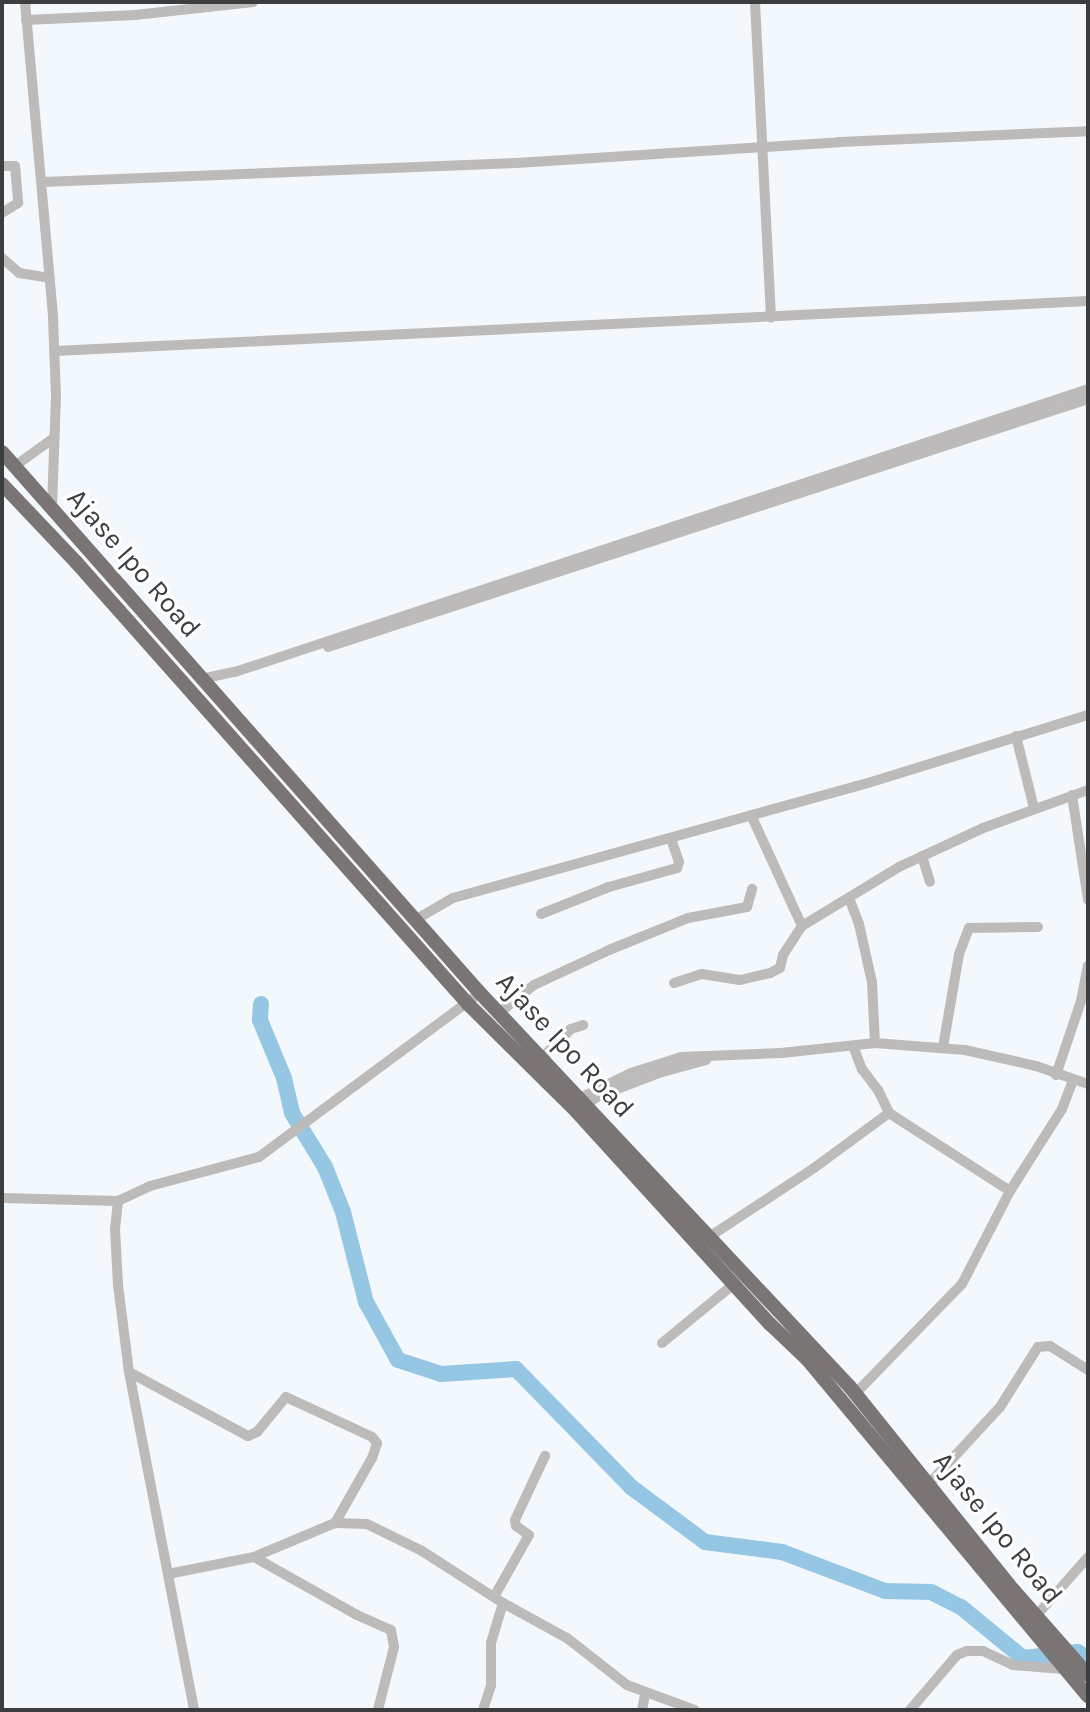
<!DOCTYPE html>
<style>
body{margin:0}
#map{position:relative;width:1090px;height:1712px;overflow:hidden;background:#f3f8fc;font-family:Karla,sans-serif}
div>[style]{position:absolute}
.river>*{height:16px;margin:-8px;padding:0 8px;transform-origin:8px;border-radius:8px;background:#95c7e5}
.minor>*{height:10px;margin:-5px;padding:0 5px;transform-origin:5px;border-radius:5px;background:#bdbaba}
.highway>*{height:14px;margin:-7px;padding:0 7px;transform-origin:7px;border-radius:7px;background:#7a7474}
span{translate:-50% -50%;white-space:nowrap;text-align:center;line-height:1.15;-webkit-text-stroke:6px #fff;paint-order:stroke}
.street-label{font-size:28px;color:#3b3d3f}
.frame{position:absolute;inset:0;border:4px solid #3b3d3f;pointer-events:none}
</style>
<div id="map">
<div class="river">
<i style="left:261px;top:1004px;width:16px;rotate:94deg"></i>
<i style="left:260px;top:1020px;width:63px;rotate:67.5deg"></i>
<i style="left:284px;top:1078px;width:36px;rotate:77deg"></i>
<i style="left:292px;top:1113px;width:63px;rotate:58.6deg"></i>
<i style="left:325px;top:1167px;width:48px;rotate:68.2deg"></i>
<i style="left:343px;top:1212px;width:93px;rotate:75.7deg"></i>
<i style="left:366px;top:1302px;width:66px;rotate:61.1deg"></i>
<i style="left:398px;top:1360px;width:45px;rotate:18deg"></i>
<i style="left:441px;top:1374px;width:75px;rotate:-3.8deg"></i>
<i style="left:516px;top:1369px;width:165px;rotate:45.7deg"></i>
<i style="left:631px;top:1487px;width:92px;rotate:36.6deg"></i>
<i style="left:705px;top:1542px;width:78px;rotate:7.4deg"></i>
<i style="left:782px;top:1552px;width:110px;rotate:20.7deg"></i>
<i style="left:885px;top:1591px;width:46px;rotate:1.2deg"></i>
<i style="left:931px;top:1592px;width:34px;rotate:27deg"></i>
<i style="left:961px;top:1607px;width:80px;rotate:39.4deg"></i>
<i style="left:1023px;top:1658px;width:55px;rotate:-6.2deg"></i>
<i style="left:1078px;top:1652px;width:12px;rotate:35deg"></i>
</div>
<div class="minor">
<i style="left:25px;top:2px;width:317px;rotate:84.9deg"></i>
<i style="left:53px;top:318px;width:79px;rotate:87.8deg"></i>
<i style="left:56px;top:397px;width:110px;rotate:92.1deg"></i>
<i style="left:755px;top:2px;width:316px;rotate:87.1deg"></i>
<i style="left:26px;top:20px;width:109px;rotate:-2.6deg"></i>
<i style="left:135px;top:15px;width:119px;rotate:-6.3deg"></i>
<i style="left:2px;top:166px;width:13px"></i>
<i style="left:15px;top:166px;width:37px;rotate:85deg"></i>
<i style="left:18px;top:203px;width:19px;rotate:148deg"></i>
<i style="left:43px;top:182px;width:474px;rotate:-2.3deg"></i>
<i style="left:517px;top:163px;width:323px;rotate:-3.7deg"></i>
<i style="left:839px;top:142px;width:249px;rotate:-2.5deg"></i>
<i style="left:2px;top:258px;width:23px;rotate:41deg"></i>
<i style="left:19px;top:273px;width:31px;rotate:9deg"></i>
<i style="left:55px;top:351px;width:1034px;rotate:-2.77deg"></i>
<i style="left:15px;top:466px;width:49px;rotate:-35.9deg"></i>
<i style="left:328px;top:647px;width:799px;rotate:-18.07deg"></i>
<i style="left:201px;top:679px;width:35px;rotate:-12deg"></i>
<i style="left:235px;top:672px;width:899px;rotate:-18.35deg"></i>
<i style="left:1016px;top:736px;width:74px;rotate:76deg"></i>
<i style="left:1072px;top:795px;width:106px;rotate:81.3deg"></i>
<i style="left:751px;top:815px;width:122px;rotate:65.3deg"></i>
<i style="left:922px;top:856px;width:27px;rotate:73deg"></i>
<i style="left:849px;top:898px;width:28px;rotate:69deg"></i>
<i style="left:859px;top:924px;width:59px;rotate:77.4deg"></i>
<i style="left:872px;top:982px;width:61px;rotate:87.2deg"></i>
<i style="left:541px;top:914px;width:73px;rotate:-21.7deg"></i>
<i style="left:609px;top:887px;width:71px;rotate:-15.6deg"></i>
<i style="left:677px;top:868px;width:6px;rotate:-72deg"></i>
<i style="left:679px;top:862px;width:24px;rotate:-109deg"></i>
<i style="left:415px;top:920px;width:44px;rotate:-30.1deg"></i>
<i style="left:453px;top:898px;width:431px;rotate:-15.5deg"></i>
<i style="left:868px;top:783px;width:230px;rotate:-17.2deg"></i>
<i style="left:674px;top:983px;width:29px;rotate:-18deg"></i>
<i style="left:702px;top:974px;width:38px;rotate:9deg"></i>
<i style="left:740px;top:980px;width:31px;rotate:-13deg"></i>
<i style="left:770px;top:973px;width:11px;rotate:-27deg"></i>
<i style="left:780px;top:968px;width:13px;rotate:-77deg"></i>
<i style="left:783px;top:955px;width:35px;rotate:-57deg"></i>
<i style="left:802px;top:926px;width:114px;rotate:-31.3deg"></i>
<i style="left:899px;top:867px;width:93px;rotate:-24.9deg"></i>
<i style="left:983px;top:828px;width:112px;rotate:-19.9deg"></i>
<i style="left:499px;top:1013px;width:45px;rotate:-38.7deg"></i>
<i style="left:534px;top:985px;width:83px;rotate:-25deg"></i>
<i style="left:609px;top:950px;width:85px;rotate:-22.1deg"></i>
<i style="left:688px;top:918px;width:60px;rotate:-10.6deg"></i>
<i style="left:747px;top:907px;width:19px;rotate:-74deg"></i>
<i style="left:853px;top:1046px;width:25px;rotate:69deg"></i>
<i style="left:862px;top:1069px;width:26px;rotate:53deg"></i>
<i style="left:878px;top:1090px;width:25px;rotate:64deg"></i>
<i style="left:889px;top:1113px;width:144px;rotate:32.8deg"></i>
<i style="left:943px;top:1047px;width:94px;rotate:-80.2deg"></i>
<i style="left:959px;top:954px;width:28px;rotate:-69deg"></i>
<i style="left:969px;top:928px;width:69px;rotate:-0.8deg"></i>
<i style="left:542px;top:1058px;width:41px;rotate:-45deg"></i>
<i style="left:571px;top:1029px;width:13px;rotate:-18deg"></i>
<i style="left:1056px;top:1075px;width:78px;rotate:-71.3deg"></i>
<i style="left:1081px;top:1001px;width:36px;rotate:-79deg"></i>
<i style="left:574px;top:1101px;width:64px;rotate:-26.2deg"></i>
<i style="left:631px;top:1073px;width:52px;rotate:-17.7deg"></i>
<i style="left:681px;top:1057px;width:100px;rotate:-2.3deg"></i>
<i style="left:781px;top:1053px;width:95px;rotate:-6.1deg"></i>
<i style="left:875px;top:1043px;width:90px;rotate:4.4deg"></i>
<i style="left:965px;top:1050px;width:73px;rotate:12.7deg"></i>
<i style="left:1036px;top:1066px;width:55px;rotate:19.1deg"></i>
<i style="left:580px;top:1108px;width:22px;rotate:-32deg"></i>
<i style="left:599px;top:1096px;width:64px;rotate:-21deg"></i>
<i style="left:659px;top:1073px;width:49px;rotate:-15.5deg"></i>
<i style="left:2px;top:1198px;width:116px;rotate:1.5deg"></i>
<i style="left:118px;top:1201px;width:35px;rotate:-25deg"></i>
<i style="left:150px;top:1186px;width:113px;rotate:-14.9deg"></i>
<i style="left:259px;top:1157px;width:275px;rotate:-36.6deg"></i>
<i style="left:118px;top:1201px;width:28px;rotate:96deg"></i>
<i style="left:115px;top:1229px;width:56px;rotate:86.9deg"></i>
<i style="left:118px;top:1285px;width:88px;rotate:82.8deg"></i>
<i style="left:129px;top:1372px;width:344px;rotate:79.1deg"></i>
<i style="left:709px;top:1237px;width:126px;rotate:-33.3deg"></i>
<i style="left:814px;top:1168px;width:93px;rotate:-36.3deg"></i>
<i style="left:662px;top:1343px;width:94px;rotate:-39.4deg"></i>
<i style="left:129px;top:1372px;width:135px;rotate:28.3deg"></i>
<i style="left:248px;top:1436px;width:10px;rotate:-24deg"></i>
<i style="left:257px;top:1432px;width:45px;rotate:-50.4deg"></i>
<i style="left:286px;top:1397px;width:95px;rotate:24.9deg"></i>
<i style="left:372px;top:1437px;width:8px;rotate:50deg"></i>
<i style="left:377px;top:1443px;width:16px;rotate:108deg"></i>
<i style="left:372px;top:1458px;width:75px;rotate:119.6deg"></i>
<i style="left:855px;top:1394px;width:153px;rotate:-45.8deg"></i>
<i style="left:962px;top:1284px;width:105px;rotate:-62.7deg"></i>
<i style="left:1010px;top:1191px;width:97px;rotate:-57.6deg"></i>
<i style="left:1062px;top:1109px;width:31px;rotate:-69deg"></i>
<i style="left:928px;top:1485px;width:106px;rotate:-47.3deg"></i>
<i style="left:1000px;top:1407px;width:71px;rotate:-57.7deg"></i>
<i style="left:1038px;top:1347px;width:12px;rotate:-5deg"></i>
<i style="left:1050px;top:1346px;width:45px;rotate:32.3deg"></i>
<i style="left:254px;top:1557px;width:118px;rotate:29.4deg"></i>
<i style="left:357px;top:1615px;width:37px;rotate:24deg"></i>
<i style="left:391px;top:1630px;width:17px;rotate:80deg"></i>
<i style="left:394px;top:1647px;width:65px;rotate:104.3deg"></i>
<i style="left:168px;top:1574px;width:88px;rotate:-11.2deg"></i>
<i style="left:254px;top:1557px;width:88px;rotate:-22.8deg"></i>
<i style="left:335px;top:1523px;width:32px;rotate:2deg"></i>
<i style="left:367px;top:1524px;width:61px;rotate:26.1deg"></i>
<i style="left:422px;top:1551px;width:96px;rotate:32.7deg"></i>
<i style="left:503px;top:1603px;width:73px;rotate:28.7deg"></i>
<i style="left:567px;top:1638px;width:76px;rotate:38.1deg"></i>
<i style="left:627px;top:1685px;width:72px;rotate:20.2deg"></i>
<i style="left:494px;top:1597px;width:71px;rotate:-60.6deg"></i>
<i style="left:529px;top:1535px;width:16px;rotate:-145deg"></i>
<i style="left:516px;top:1526px;width:6px;rotate:-99deg"></i>
<i style="left:515px;top:1520px;width:71px;rotate:-64.9deg"></i>
<i style="left:1036px;top:1616px;width:79px;rotate:-48.6deg"></i>
<i style="left:483px;top:1710px;width:25px;rotate:-72deg"></i>
<i style="left:491px;top:1686px;width:43px;rotate:-90deg"></i>
<i style="left:491px;top:1643px;width:42px;rotate:-73.3deg"></i>
<i style="left:642px;top:1710px;width:16px;rotate:-79deg"></i>
<i style="left:910px;top:1710px;width:72px;rotate:-49.5deg"></i>
<i style="left:957px;top:1655px;width:11px;rotate:-22deg"></i>
<i style="left:967px;top:1651px;width:16px"></i>
<i style="left:983px;top:1651px;width:33px;rotate:25deg"></i>
<i style="left:1013px;top:1665px;width:50px;rotate:4.6deg"></i>
</div>
<div class="highway">
<i style="left:2px;top:452px;width:722px;rotate:48.54deg"></i>
<i style="left:480px;top:993px;width:540px;rotate:46.8deg"></i>
<i style="left:850px;top:1387px;width:254px;rotate:51.2deg"></i>
<i style="left:1009px;top:1585px;width:120px;rotate:48.7deg"></i>
<i style="left:2px;top:484px;width:108px;rotate:46.5deg"></i>
<i style="left:76px;top:562px;width:591px;rotate:48.43deg"></i>
<i style="left:468px;top:1004px;width:152px;rotate:44.7deg"></i>
<i style="left:576px;top:1111px;width:288px;rotate:47.7deg"></i>
<i style="left:770px;top:1324px;width:51px;rotate:43.4deg"></i>
<i style="left:807px;top:1359px;width:439px;rotate:50.2deg"></i>
</div>
<div class="street-label">
<span style="left:134px;top:563px;rotate:49deg">Ajase Ipo Road</span>
<span style="left:565px;top:1045px;rotate:47deg">Ajase Ipo Road</span>
<span style="left:998px;top:1528px;rotate:51deg">Ajase Ipo Road</span>
</div>
<div class="frame"></div>
</div>
